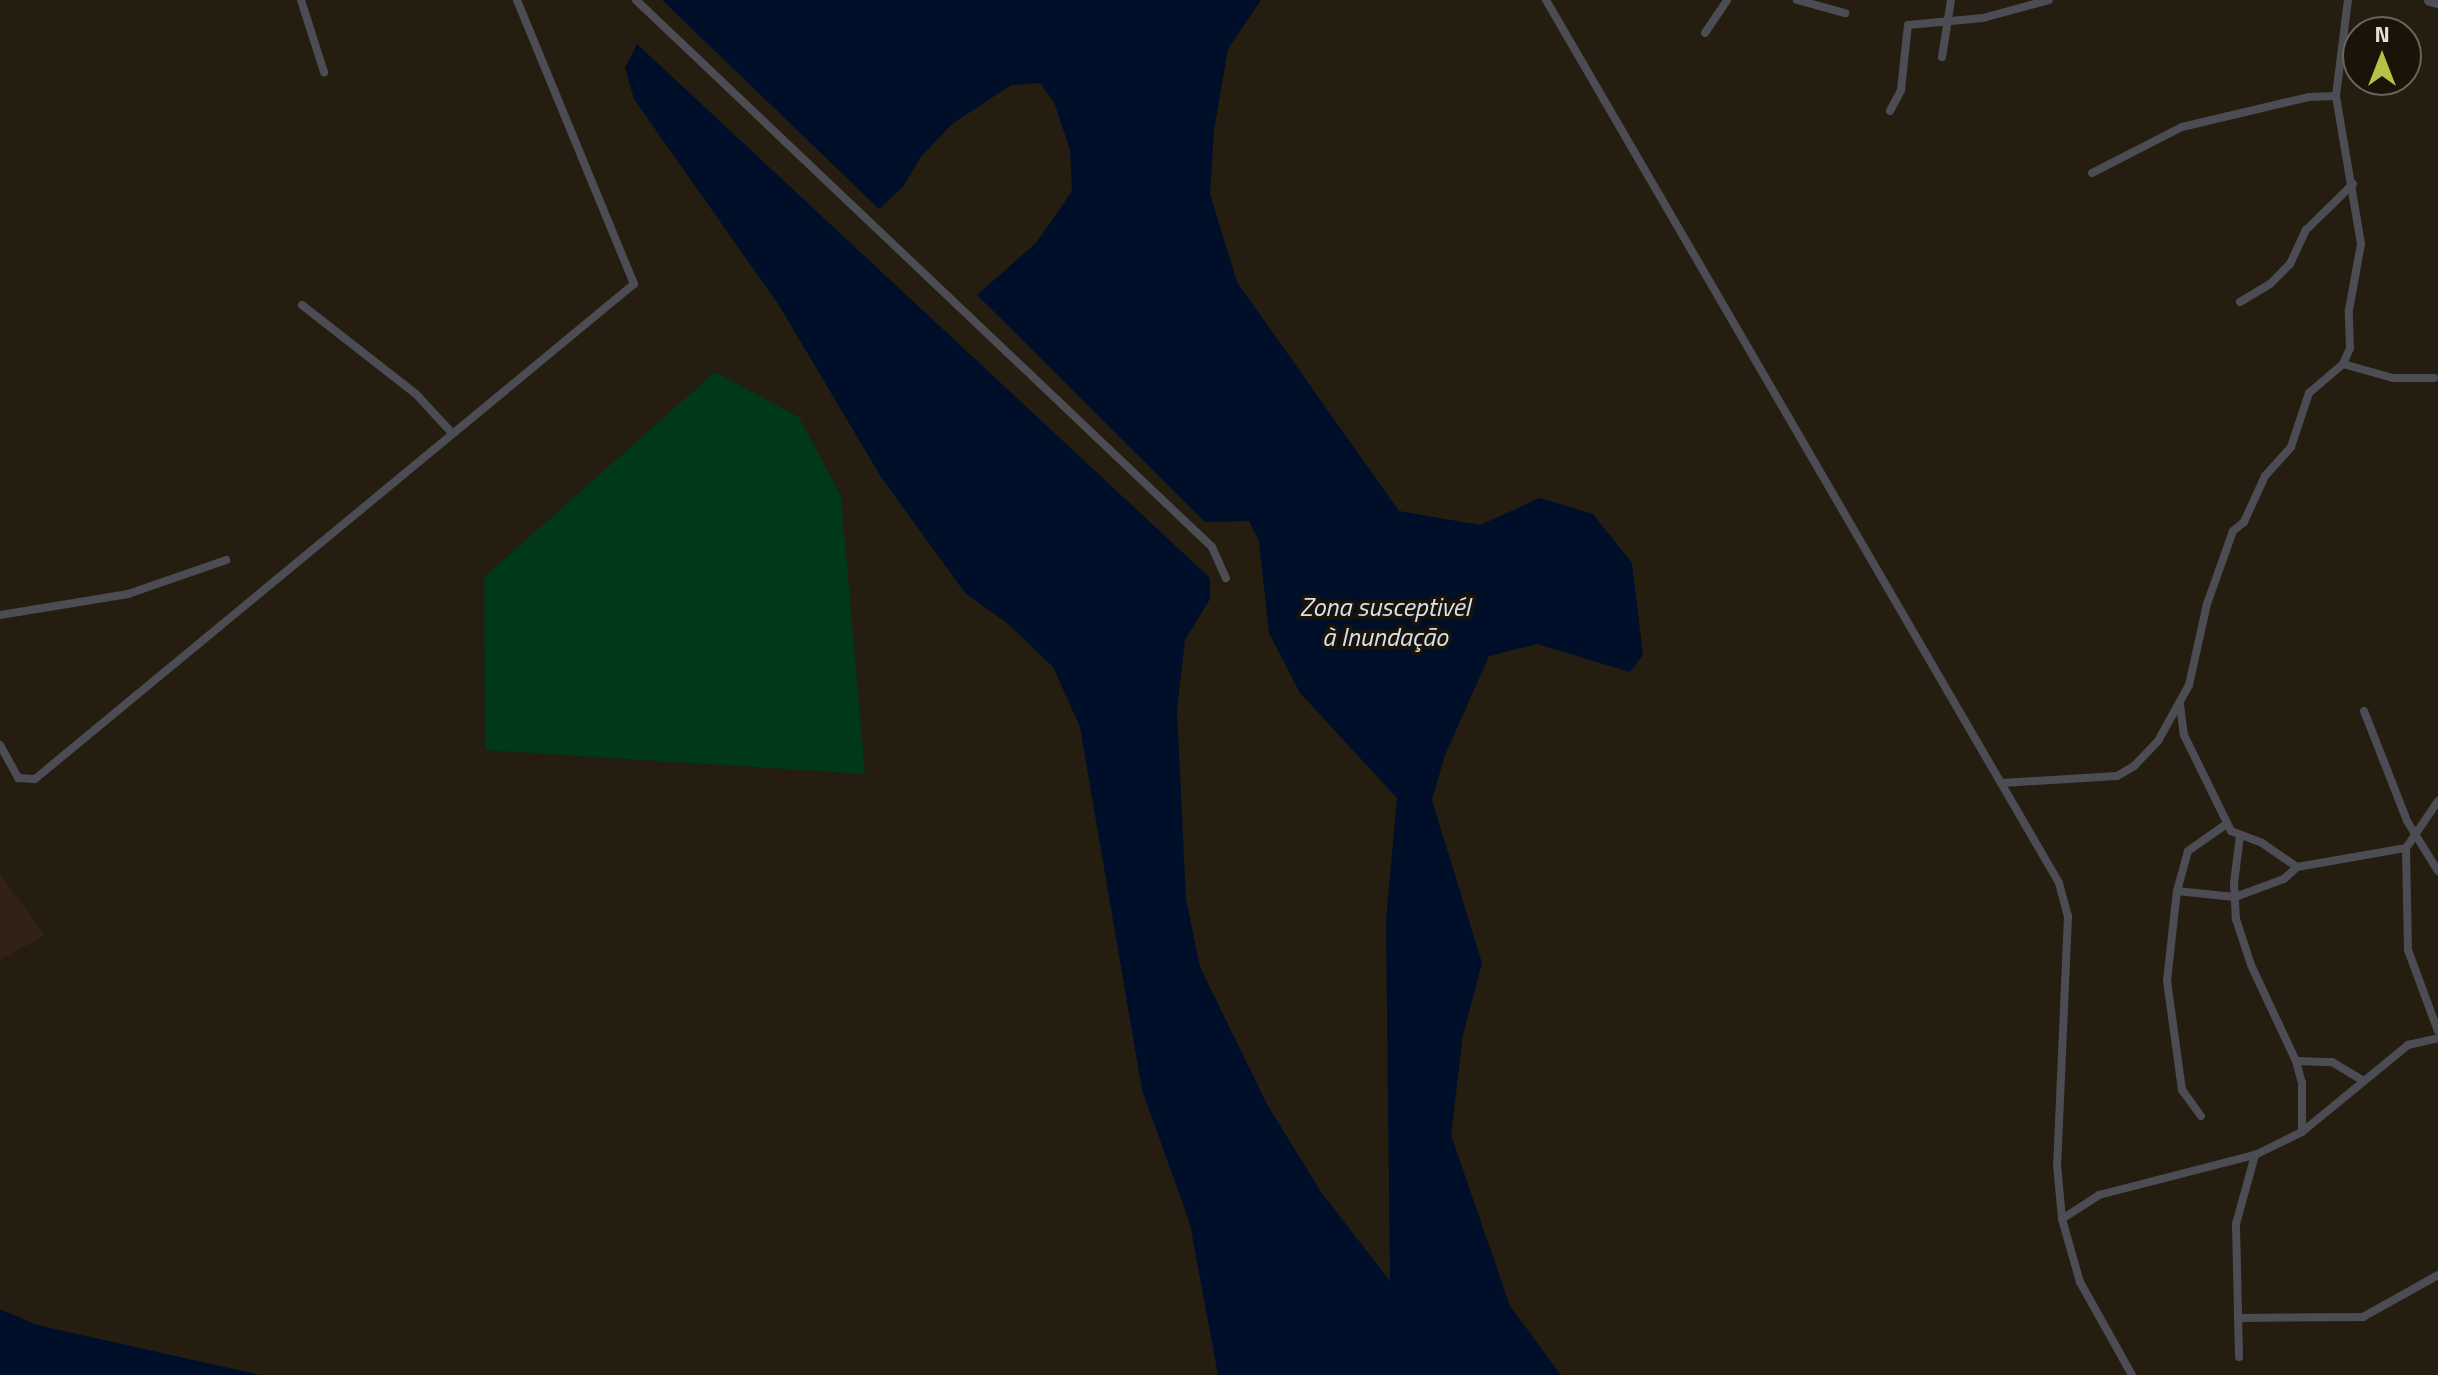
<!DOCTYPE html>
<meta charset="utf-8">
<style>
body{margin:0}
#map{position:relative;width:2438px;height:1375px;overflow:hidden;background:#241d10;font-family:"Titillium Web",sans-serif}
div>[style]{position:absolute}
.education>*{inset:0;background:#312117}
.green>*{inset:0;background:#00381a}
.water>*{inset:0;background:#000f29}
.minor>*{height:8px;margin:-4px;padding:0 4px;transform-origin:4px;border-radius:4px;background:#4c4d54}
.tertiary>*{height:11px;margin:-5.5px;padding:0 5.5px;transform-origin:5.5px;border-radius:5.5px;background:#4c4d54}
span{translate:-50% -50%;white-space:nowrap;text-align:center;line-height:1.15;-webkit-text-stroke:7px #1a1408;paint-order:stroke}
.water-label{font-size:26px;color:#d5e1f1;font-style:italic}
.north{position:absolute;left:2342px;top:16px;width:80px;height:80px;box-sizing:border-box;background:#1a1408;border:2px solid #6a655a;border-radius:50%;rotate:0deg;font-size:22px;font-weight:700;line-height:32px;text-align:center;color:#e3ded6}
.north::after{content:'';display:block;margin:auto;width:28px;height:36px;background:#b9c046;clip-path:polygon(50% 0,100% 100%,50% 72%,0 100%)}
</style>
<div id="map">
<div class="education">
<i style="clip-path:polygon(0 874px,45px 935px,0 960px)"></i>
</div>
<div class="green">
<i style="clip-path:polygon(715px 372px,799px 417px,841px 496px,865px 774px,485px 750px,484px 577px)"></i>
</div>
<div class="water">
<i style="clip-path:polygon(662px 0,1261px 0,1228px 49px,1214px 130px,1210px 194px,1237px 282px,1399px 511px,1480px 525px,1540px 498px,1593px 514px,1632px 563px,1643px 655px,1630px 672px,1537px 644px,1489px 656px,1445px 755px,1432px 800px,1482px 963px,1463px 1035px,1451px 1135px,1510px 1306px,1561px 1375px,1218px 1375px,1190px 1224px,1142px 1090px,1080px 727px,1053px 667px,1007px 623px,965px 593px,881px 477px,780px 307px,634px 99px,625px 68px,637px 44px,1210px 578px,1210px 599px,1185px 640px,1177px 711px,1186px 899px,1200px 967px,1267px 1104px,1321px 1192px,1390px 1281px,1386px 920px,1397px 798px,1300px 693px,1269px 633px,1259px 541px,1249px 521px,1205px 522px,977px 295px,1036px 243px,1072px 191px,1070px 150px,1054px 102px,1040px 83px,1011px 85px,952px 124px,920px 158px,903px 187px,879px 209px)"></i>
<i style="clip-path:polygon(0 1309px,37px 1325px,260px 1375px,0 1375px)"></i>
</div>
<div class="minor">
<i style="left:301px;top:0;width:76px;rotate:72.3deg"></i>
<i style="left:636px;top:0;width:794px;rotate:43.52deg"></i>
<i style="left:1212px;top:547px;width:34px;rotate:66deg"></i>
<i style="left:1546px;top:0;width:1021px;rotate:59.84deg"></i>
<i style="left:2059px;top:883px;width:34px;rotate:75deg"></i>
<i style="left:2068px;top:916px;width:248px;rotate:92.5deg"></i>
<i style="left:2057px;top:1164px;width:55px;rotate:84.8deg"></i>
<i style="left:2062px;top:1219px;width:66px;rotate:74.1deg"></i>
<i style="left:2080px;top:1282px;width:107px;rotate:60.8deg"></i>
<i style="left:1797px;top:0;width:50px;rotate:15.2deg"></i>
<i style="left:1705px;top:33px;width:40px;rotate:-56deg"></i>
<i style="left:1942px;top:57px;width:58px;rotate:-81deg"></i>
<i style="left:1890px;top:111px;width:24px;rotate:-62deg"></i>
<i style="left:1901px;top:90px;width:65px;rotate:-83.9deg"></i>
<i style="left:1908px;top:25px;width:75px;rotate:-5.3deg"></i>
<i style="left:1983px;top:18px;width:68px;rotate:-15.3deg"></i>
<i style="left:2092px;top:173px;width:101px;rotate:-27.1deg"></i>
<i style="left:2182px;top:127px;width:130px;rotate:-13.3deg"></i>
<i style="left:2309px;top:97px;width:27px;rotate:-2deg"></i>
<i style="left:2240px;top:302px;width:35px;rotate:-31deg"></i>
<i style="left:2270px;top:284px;width:28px;rotate:-45deg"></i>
<i style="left:2290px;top:264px;width:38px;rotate:-65deg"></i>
<i style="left:2306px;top:230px;width:66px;rotate:-44.4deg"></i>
<i style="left:302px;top:305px;width:145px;rotate:38deg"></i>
<i style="left:416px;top:394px;width:53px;rotate:47.3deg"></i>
<i style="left:2343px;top:364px;width:52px;rotate:15.6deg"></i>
<i style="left:2393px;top:378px;width:41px"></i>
<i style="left:0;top:615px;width:130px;rotate:-9.3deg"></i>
<i style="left:128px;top:594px;width:104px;rotate:-19.1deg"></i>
<i style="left:2180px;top:704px;width:31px;rotate:83deg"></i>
<i style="left:2184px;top:735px;width:107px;rotate:63.9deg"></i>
<i style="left:2231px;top:831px;width:33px;rotate:21deg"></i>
<i style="left:2262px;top:843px;width:42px;rotate:34.4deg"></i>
<i style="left:2297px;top:867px;width:111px;rotate:-9.9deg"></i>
<i style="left:2364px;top:711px;width:118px;rotate:68.6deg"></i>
<i style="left:2407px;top:821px;width:59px;rotate:58.2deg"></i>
<i style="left:0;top:745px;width:38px;rotate:61deg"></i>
<i style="left:18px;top:778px;width:17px;rotate:3deg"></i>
<i style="left:35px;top:779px;width:777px;rotate:-39.57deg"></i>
<i style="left:634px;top:284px;width:307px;rotate:-112.4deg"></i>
<i style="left:2002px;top:783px;width:115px;rotate:-3.5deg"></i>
<i style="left:2117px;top:776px;width:20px;rotate:-30deg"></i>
<i style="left:2134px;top:766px;width:35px;rotate:-46deg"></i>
<i style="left:2158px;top:741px;width:64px;rotate:-61deg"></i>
<i style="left:2189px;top:685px;width:83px;rotate:-77.5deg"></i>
<i style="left:2207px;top:604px;width:77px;rotate:-70.4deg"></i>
<i style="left:2233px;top:531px;width:14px;rotate:-39deg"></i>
<i style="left:2244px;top:522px;width:51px;rotate:-65.5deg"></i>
<i style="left:2265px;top:476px;width:39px;rotate:-48deg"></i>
<i style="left:2291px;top:447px;width:57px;rotate:-71.6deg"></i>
<i style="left:2309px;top:393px;width:45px;rotate:-40.5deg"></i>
<i style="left:2343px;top:364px;width:17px;rotate:-66deg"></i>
<i style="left:2350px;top:348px;width:38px;rotate:-92deg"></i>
<i style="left:2349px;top:310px;width:67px;rotate:-79.7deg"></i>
<i style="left:2361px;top:244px;width:150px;rotate:-99.6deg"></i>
<i style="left:2336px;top:96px;width:97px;rotate:-82.9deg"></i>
<i style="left:2438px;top:801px;width:57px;rotate:124.2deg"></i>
<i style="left:2406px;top:848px;width:102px;rotate:88.9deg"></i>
<i style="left:2408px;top:950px;width:86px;rotate:69.7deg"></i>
<i style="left:2240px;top:836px;width:47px;rotate:97.3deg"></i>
<i style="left:2234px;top:883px;width:36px;rotate:87deg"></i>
<i style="left:2236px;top:919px;width:48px;rotate:71.9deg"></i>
<i style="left:2251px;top:965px;width:106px;rotate:64.9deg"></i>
<i style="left:2296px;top:1061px;width:36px;rotate:2deg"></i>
<i style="left:2332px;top:1062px;width:35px;rotate:31deg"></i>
<i style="left:2177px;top:891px;width:58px;rotate:5.9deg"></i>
<i style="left:2235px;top:897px;width:52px;rotate:-20.2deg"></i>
<i style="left:2284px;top:879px;width:18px;rotate:-43deg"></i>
<i style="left:2296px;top:1061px;width:23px;rotate:75deg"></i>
<i style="left:2302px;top:1083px;width:49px;rotate:90deg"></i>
<i style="left:2201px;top:1116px;width:32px;rotate:-126deg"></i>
<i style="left:2182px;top:1090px;width:110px;rotate:-97.8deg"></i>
<i style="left:2167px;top:981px;width:91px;rotate:-83.7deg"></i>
<i style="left:2177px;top:891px;width:41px;rotate:-74.6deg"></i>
<i style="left:2188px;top:851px;width:45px;rotate:-35.1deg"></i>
<i style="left:2062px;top:1219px;width:44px;rotate:-33deg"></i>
<i style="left:2099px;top:1195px;width:161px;rotate:-14.4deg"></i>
<i style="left:2255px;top:1155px;width:52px;rotate:-26.1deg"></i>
<i style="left:2302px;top:1132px;width:137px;rotate:-39.4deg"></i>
<i style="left:2408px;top:1045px;width:31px;rotate:-13deg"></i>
<i style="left:2238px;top:1318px;width:125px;rotate:-0.5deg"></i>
<i style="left:2363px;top:1317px;width:86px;rotate:-29.2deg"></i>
<i style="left:2239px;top:1357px;width:133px;rotate:-91.3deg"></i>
<i style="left:2236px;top:1224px;width:72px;rotate:-74.6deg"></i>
</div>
<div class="tertiary">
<i style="left:2429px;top:0;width:9px;rotate:13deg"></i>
</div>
<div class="water-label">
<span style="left:1385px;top:622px">Zona susceptivél<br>à Inundação</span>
</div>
<div class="north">N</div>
</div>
